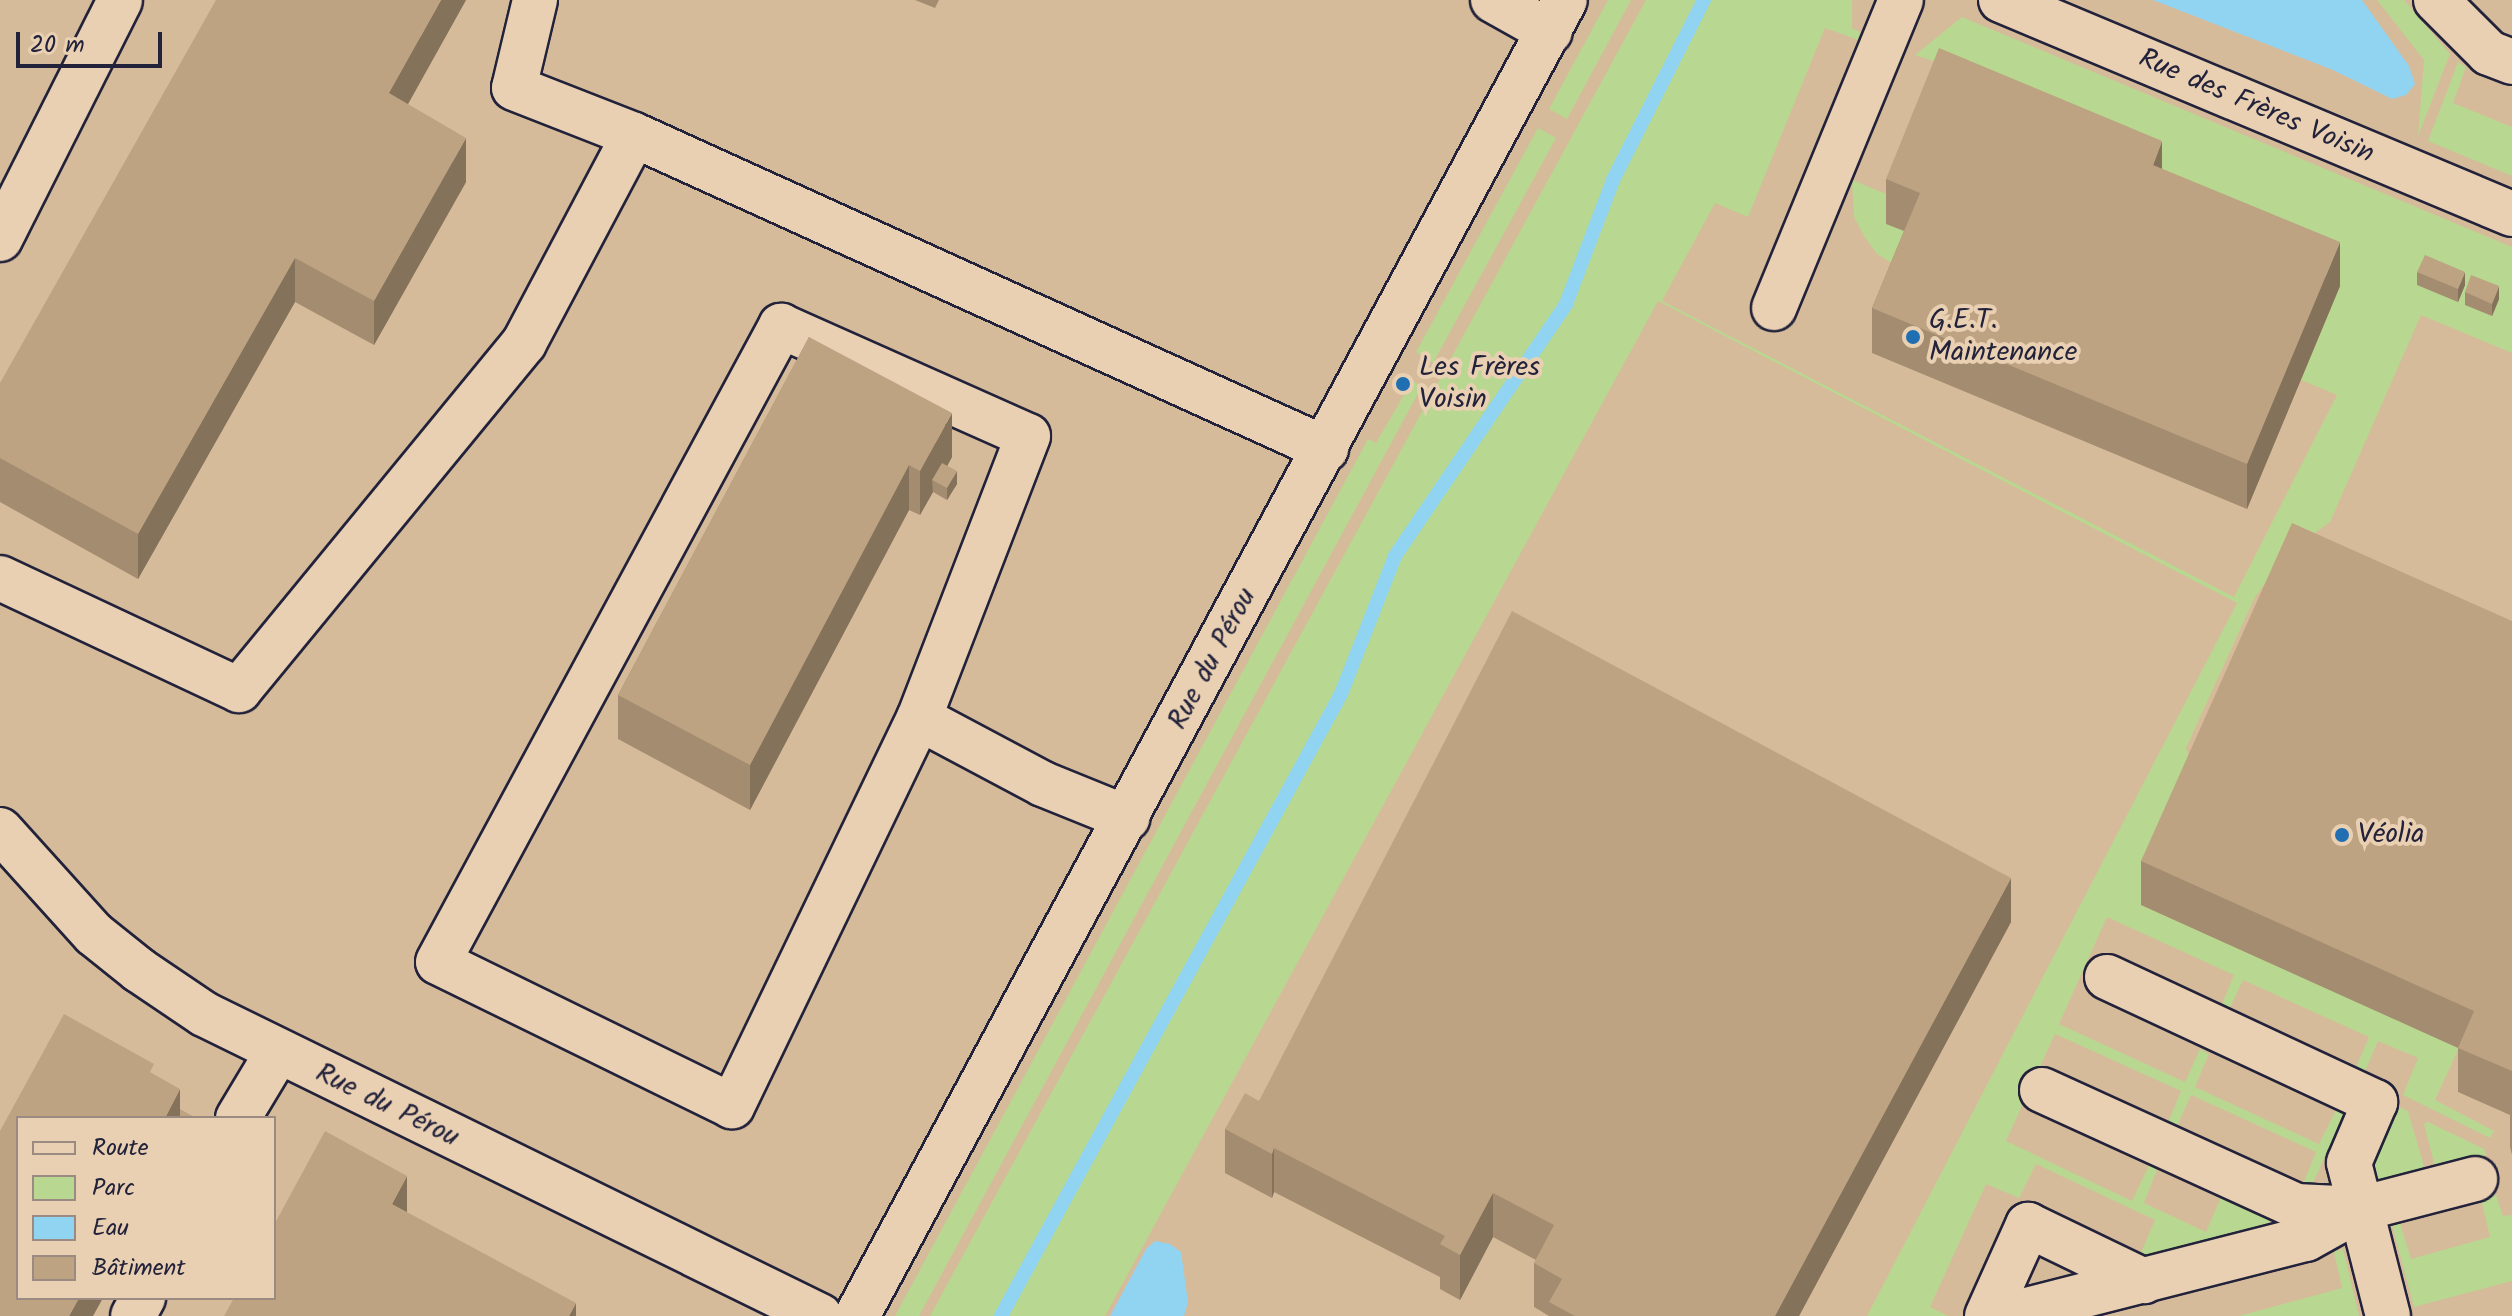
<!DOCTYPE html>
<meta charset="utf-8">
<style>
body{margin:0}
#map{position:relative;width:2512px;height:1316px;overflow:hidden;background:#e6caa7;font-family:Kalam,sans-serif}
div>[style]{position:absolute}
.built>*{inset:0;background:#d6bb9a}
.green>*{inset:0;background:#b8d790}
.water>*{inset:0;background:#90d4f2}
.stream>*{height:14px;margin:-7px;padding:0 7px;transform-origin:7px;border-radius:7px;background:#90d4f2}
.roads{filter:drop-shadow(2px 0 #22223b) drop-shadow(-2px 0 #22223b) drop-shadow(0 2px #22223b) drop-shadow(0 -2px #22223b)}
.minor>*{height:44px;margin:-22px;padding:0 22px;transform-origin:22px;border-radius:22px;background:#ead0b2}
.wall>*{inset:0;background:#a38c6f}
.shaded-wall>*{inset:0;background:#84725a}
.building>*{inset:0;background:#bda381}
.dots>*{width:22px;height:22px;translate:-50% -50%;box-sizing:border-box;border:4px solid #ead0b2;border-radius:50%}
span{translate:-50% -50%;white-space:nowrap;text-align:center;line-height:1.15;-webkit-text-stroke:8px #ead0b2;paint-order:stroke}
.street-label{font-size:28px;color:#22223b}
.poi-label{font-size:28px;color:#22223b}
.left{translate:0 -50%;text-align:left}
.legend{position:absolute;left:16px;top:1116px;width:260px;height:184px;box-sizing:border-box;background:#ead0b2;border:2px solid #9a8a82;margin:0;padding:10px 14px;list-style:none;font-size:24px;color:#22223b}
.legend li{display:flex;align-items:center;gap:16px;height:40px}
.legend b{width:40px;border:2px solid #9a8a82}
.scale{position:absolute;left:16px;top:32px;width:146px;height:36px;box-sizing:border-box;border:4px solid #22223b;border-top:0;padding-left:10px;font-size:24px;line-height:28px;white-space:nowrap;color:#22223b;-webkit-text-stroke:6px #ead0b2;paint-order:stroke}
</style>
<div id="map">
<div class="built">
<i style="clip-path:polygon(evenodd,0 0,2512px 0,2512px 1316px,0 1316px,0 0,18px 1118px,274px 1118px,274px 1298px,18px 1298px,18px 1118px)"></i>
</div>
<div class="green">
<i style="clip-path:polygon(1608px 0,1631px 0,1567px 119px,1549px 109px)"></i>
<i style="clip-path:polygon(1646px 0,1852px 0,1852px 28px,1860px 32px,1858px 40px,1825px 28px,1748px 217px,1715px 203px,1662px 301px,2234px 597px,2337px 395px,2301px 380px,2339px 287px,1939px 63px,1915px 55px,1962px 17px,2512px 247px,2512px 353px,2421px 315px,2330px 522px,2288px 553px,2255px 597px,2186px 748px,2190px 759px,2141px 905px,2459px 1048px,2435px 1100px,2494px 1131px,2490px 1138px,2403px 1095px,2418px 1058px,2378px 1041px,2363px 1076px,2354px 1072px,2369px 1037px,2243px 980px,2228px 1012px,2220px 1009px,2234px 975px,2107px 917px,2059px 1024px,2185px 1082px,2200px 1049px,2209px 1054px,2195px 1087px,2319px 1144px,2336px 1110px,2345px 1114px,2310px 1189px,2302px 1186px,2316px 1152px,2191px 1095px,2176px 1129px,2167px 1125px,2181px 1091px,2055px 1034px,2006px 1141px,2132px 1201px,2149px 1165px,2157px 1170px,2144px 1203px,2206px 1232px,2221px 1197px,2270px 1220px,2268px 1226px,2146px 1258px,2140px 1255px,2155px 1220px,2036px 1164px,2019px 1198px,1986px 1184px,1930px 1307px,1948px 1316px,1867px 1316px,2237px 603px,1658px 301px,1105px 1316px,930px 1316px)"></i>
<i style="clip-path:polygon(2377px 0,2404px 0,2450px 54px,2418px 136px,2424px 60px)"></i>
<i style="clip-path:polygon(2458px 62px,2466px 67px,2453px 103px,2512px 127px,2512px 176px,2428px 141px)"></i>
<i style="clip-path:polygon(1538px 128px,1556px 138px,1433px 363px,1416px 352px)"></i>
<i style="clip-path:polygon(1852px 180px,1896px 198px,1919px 237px,1898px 267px,1877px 254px,1864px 236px,1854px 217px)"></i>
<i style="clip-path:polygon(1412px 381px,1422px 386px,919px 1316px,895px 1316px,1368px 439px,1376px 443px)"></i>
<i style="clip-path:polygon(2397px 1106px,2408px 1111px,2425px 1170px,2376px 1183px,2371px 1165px)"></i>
<i style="clip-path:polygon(2428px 1122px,2484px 1149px,2486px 1155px,2435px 1167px,2424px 1124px)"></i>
<i style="clip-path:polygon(2496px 1195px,2503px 1216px,2512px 1215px,2512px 1281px,2414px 1307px,2392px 1225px,2400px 1223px,2411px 1259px,2490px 1237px,2481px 1199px)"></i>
<i style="clip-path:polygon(2343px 1249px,2359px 1316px,2239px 1316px,2342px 1288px,2334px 1252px)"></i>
</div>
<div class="water">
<i style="clip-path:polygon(2153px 0,2362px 0,2409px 66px,2415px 84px,2406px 95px,2392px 99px,2333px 70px)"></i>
<i style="clip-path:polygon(1155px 1241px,1170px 1244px,1181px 1252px,1188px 1302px,1184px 1316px,1110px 1316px,1146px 1249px)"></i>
</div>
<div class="stream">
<i style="left:1001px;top:1316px;width:709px;rotate:-61.34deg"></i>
<i style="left:1341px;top:694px;width:148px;rotate:-68.6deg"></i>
<i style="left:1395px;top:556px;width:305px;rotate:-55.8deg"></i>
<i style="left:1566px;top:304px;width:133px;rotate:-69.2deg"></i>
<i style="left:1613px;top:180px;width:202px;rotate:-63.2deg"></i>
</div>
<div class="roads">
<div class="minor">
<i style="left:535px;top:0;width:90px;rotate:103.4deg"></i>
<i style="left:514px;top:88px;width:129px;rotate:21.4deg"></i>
<i style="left:634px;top:135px;width:760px;rotate:24.41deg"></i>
<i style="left:1493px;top:0;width:65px;rotate:29.3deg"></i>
<i style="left:2001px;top:0;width:554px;rotate:22.72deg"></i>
<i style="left:2436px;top:0;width:75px;rotate:45deg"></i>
<i style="left:2489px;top:53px;width:25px;rotate:21deg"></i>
<i style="left:0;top:239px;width:267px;rotate:-63.3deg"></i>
<i style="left:1774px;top:308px;width:333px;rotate:-67.6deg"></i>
<i style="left:0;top:578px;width:264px;rotate:25.1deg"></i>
<i style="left:239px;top:690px;width:449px;rotate:-50.6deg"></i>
<i style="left:524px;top:343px;width:235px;rotate:-62.1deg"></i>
<i style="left:919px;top:718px;width:431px;rotate:115.7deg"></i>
<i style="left:732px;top:1106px;width:327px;rotate:-153.9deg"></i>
<i style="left:438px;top:962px;width:723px;rotate:-61.66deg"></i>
<i style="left:781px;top:326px;width:270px;rotate:24deg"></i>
<i style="left:1028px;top:436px;width:302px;rotate:111.1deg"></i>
<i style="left:919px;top:718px;width:140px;rotate:28deg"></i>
<i style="left:1043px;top:784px;width:91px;rotate:22deg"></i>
<i style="left:0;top:830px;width:140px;rotate:47.9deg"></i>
<i style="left:94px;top:934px;width:58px;rotate:38.7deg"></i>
<i style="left:139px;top:970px;width:78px;rotate:34.1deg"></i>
<i style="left:204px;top:1014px;width:686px;rotate:26.12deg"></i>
<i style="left:2107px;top:977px;width:296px;rotate:25deg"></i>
<i style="left:2375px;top:1102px;width:66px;rotate:113.1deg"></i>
<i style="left:2349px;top:1163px;width:158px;rotate:75.7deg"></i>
<i style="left:2042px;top:1090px;width:279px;rotate:24.5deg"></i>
<i style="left:2296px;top:1206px;width:64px;rotate:2.7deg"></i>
<i style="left:238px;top:1118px;width:76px;rotate:-59deg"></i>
<i style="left:133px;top:1316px;width:21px;rotate:-61deg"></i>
<i style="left:857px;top:1316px;width:1494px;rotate:-61.72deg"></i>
<i style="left:1987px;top:1316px;width:100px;rotate:-65.7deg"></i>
<i style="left:2028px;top:1225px;width:129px;rotate:25.8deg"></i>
<i style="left:2003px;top:1316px;width:313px;rotate:-14.3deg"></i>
<i style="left:2306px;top:1239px;width:62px;rotate:-29.1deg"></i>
<i style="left:2360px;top:1209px;width:119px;rotate:-14.6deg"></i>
</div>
</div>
<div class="wall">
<i style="clip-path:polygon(466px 0,408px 104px,466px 182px,374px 345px,295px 302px,138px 579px,0 502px,0 383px)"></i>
<i style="clip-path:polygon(915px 0,939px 0,935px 8px)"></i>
<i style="clip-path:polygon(2162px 169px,2340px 286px,2247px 509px,1872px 353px,1872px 308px,1904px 231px,1886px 224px,1886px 179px)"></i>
<i style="clip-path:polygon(2417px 272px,2465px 285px,2458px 302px,2417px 285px)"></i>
<i style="clip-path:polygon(2465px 292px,2499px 299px,2492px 316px,2465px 305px)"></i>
<i style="clip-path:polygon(809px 337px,952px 457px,947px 466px,957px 484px,947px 500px,933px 492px,920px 515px,909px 510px,750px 810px,618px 739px,618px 695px)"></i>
<i style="clip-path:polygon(2512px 621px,2512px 1155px,2510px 1147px,2510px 1115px,2458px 1092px,2458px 1048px,2141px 905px,2141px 861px)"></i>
<i style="clip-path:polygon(2011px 922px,1799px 1316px,1549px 1316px,1534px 1307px,1534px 1263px,1536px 1260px,1493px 1237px,1460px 1300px,1440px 1289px,1440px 1277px,1274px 1192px,1272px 1198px,1225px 1173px,1225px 1129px,1259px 1101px)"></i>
</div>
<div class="shaded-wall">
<i style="clip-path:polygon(441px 0,466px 0,389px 138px,389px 93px)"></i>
<i style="clip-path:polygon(466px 138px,466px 182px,374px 345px,374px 301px)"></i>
<i style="clip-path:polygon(2162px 141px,2162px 185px,2153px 165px)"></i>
<i style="clip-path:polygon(2340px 242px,2340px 286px,2247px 509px,2247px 464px)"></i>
<i style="clip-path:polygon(295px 258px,295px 302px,138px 579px,138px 534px)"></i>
<i style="clip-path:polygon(2465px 272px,2465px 285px,2458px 302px,2458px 289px)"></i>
<i style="clip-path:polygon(2499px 286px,2499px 299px,2492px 316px,2492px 304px)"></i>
<i style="clip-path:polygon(952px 413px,952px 457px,938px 483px,932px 480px,933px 492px,920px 515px,920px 471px)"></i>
<i style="clip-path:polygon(909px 465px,909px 510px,750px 810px,750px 765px)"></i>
<i style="clip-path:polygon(957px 471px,957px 484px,947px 500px,947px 488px)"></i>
<i style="clip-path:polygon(2011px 878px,2011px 922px,1799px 1316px,1775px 1316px)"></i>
<i style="clip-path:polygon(180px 1089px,180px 1118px,165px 1118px)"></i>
<i style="clip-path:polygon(1274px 1148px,1274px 1192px,1272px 1198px,1272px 1154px)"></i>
<i style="clip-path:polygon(407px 1176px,407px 1220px,392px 1204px)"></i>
<i style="clip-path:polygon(1493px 1193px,1493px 1237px,1460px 1300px,1460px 1255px)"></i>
<i style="clip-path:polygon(79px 1298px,103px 1298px,93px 1316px,69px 1316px)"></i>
<i style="clip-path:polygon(576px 1303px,576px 1316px,569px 1316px)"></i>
</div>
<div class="building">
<i style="clip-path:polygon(216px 0,441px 0,389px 93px,466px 138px,374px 301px,295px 258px,138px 534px,0 458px,0 383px)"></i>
<i style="clip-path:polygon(1939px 48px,2162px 141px,2153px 165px,2340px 242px,2247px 464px,1872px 308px,1920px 193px,1886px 179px)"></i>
<i style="clip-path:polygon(2425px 255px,2465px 272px,2458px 289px,2417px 272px)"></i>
<i style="clip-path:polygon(2471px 275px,2499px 286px,2492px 304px,2465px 292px)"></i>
<i style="clip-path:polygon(809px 337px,952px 413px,920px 471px,909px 465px,750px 765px,618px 695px)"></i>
<i style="clip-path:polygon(942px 463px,957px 471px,947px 488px,932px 480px)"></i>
<i style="clip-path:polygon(2292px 523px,2512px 621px,2512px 1071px,2458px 1048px,2474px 1011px,2141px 861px)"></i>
<i style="clip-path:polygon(1512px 611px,2011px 878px,1775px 1316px,1575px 1316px,1549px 1302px,1562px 1279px,1534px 1263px,1554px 1225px,1493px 1193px,1460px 1255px,1440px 1244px,1445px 1236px,1274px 1148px,1272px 1154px,1225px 1129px,1245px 1093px,1259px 1101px)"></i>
<i style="clip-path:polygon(64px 1014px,154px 1064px,150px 1072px,180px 1089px,165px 1118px,18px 1118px,18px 1298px,79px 1298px,69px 1316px,0 1316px,0 1131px)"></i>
<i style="clip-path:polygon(180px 1109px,194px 1117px,194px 1118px,180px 1118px)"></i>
<i style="clip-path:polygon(325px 1131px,407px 1176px,392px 1204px,576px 1303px,569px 1316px,224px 1316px,234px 1298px,274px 1298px,274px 1225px)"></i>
</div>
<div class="dots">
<i style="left:1913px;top:337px;background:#1f6fb2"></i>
<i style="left:1403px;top:384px;background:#1f6fb2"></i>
<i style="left:2342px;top:835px;background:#1f6fb2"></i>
</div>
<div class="street-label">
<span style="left:2256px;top:107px;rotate:23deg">Rue des Frères Voisin</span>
<span style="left:1213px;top:659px;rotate:-62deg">Rue du Pérou</span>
<span style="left:387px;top:1106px;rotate:26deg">Rue du Pérou</span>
</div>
<div class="poi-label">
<span class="left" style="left:1929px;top:337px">G.E.T.<br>Maintenance</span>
<span class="left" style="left:1419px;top:384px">Les Frères<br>Voisin</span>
<span class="left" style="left:2358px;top:835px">Véolia</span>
</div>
<ul class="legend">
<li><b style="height:10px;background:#ead0b2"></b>Route</li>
<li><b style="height:22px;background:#b8d790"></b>Parc</li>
<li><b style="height:22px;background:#90d4f2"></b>Eau</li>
<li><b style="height:22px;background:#bda381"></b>Bâtiment</li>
</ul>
<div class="scale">20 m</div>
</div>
